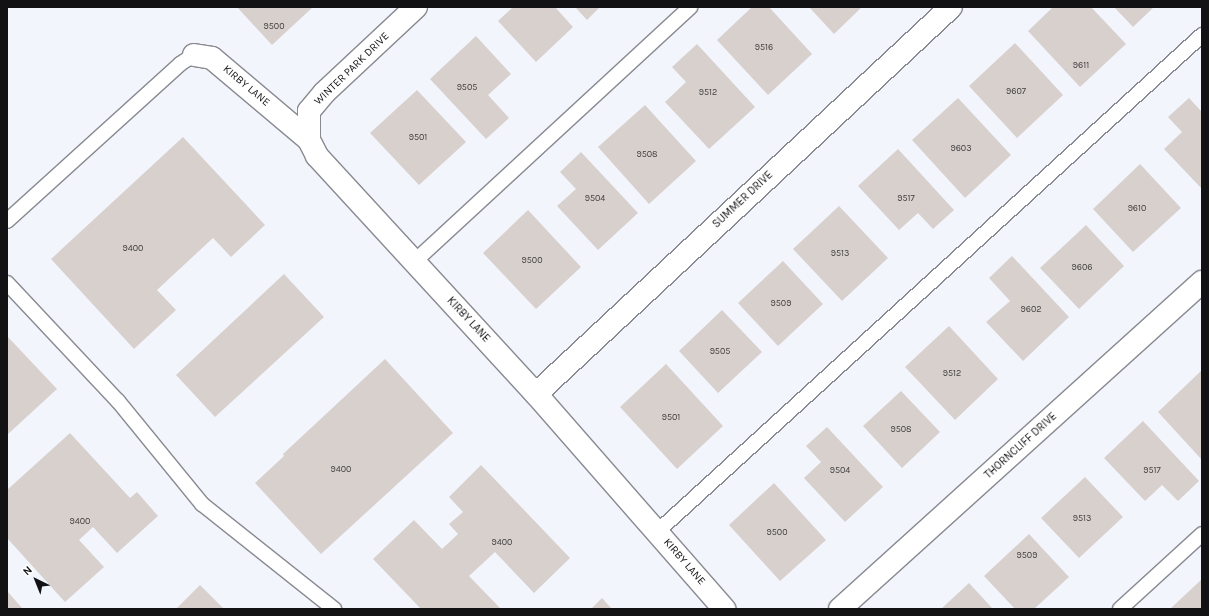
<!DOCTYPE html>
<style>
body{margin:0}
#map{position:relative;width:1209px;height:616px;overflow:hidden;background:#f3f5fd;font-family:Karla,sans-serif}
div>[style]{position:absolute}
.building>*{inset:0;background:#d8d0cd}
.roads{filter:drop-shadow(1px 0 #898a91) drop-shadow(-1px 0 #898a91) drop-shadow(0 1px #898a91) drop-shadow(0 -1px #898a91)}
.lane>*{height:14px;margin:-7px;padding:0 7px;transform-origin:7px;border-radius:7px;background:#fff}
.street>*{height:22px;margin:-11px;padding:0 11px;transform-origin:11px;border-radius:11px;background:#fff}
span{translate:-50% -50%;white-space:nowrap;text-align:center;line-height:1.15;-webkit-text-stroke:3px #fff;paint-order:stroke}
.number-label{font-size:9px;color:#444243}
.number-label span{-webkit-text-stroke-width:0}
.street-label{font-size:11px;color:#121215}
.frame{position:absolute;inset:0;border:8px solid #121215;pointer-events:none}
.north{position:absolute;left:16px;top:560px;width:40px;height:40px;-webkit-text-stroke:3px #fff;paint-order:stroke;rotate:317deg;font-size:11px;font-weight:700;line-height:16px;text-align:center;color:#121215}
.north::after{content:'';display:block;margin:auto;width:14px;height:18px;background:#121215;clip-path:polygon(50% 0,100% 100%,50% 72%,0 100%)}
</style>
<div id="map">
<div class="building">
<i style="clip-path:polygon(237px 7px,313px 7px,272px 45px)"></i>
<i style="clip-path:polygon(513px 7px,555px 7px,573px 27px,536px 62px,498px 21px)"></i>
<i style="clip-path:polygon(575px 7px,600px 7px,587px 20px)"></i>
<i style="clip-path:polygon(752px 7px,769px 7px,812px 54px,768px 95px,717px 40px)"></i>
<i style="clip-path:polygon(809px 7px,862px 7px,834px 34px)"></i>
<i style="clip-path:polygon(1053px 7px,1091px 7px,1126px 44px,1080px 87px,1028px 31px)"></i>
<i style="clip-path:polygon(1114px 7px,1154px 7px,1133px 27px)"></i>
<i style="clip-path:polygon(476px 36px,511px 74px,488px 95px,509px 118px,486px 139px,430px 79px)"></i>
<i style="clip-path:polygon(1015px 43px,1063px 95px,1017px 138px,969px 86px)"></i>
<i style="clip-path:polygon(697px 44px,755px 107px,709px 149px,665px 102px,686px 82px,672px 67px)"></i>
<i style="clip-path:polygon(417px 90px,466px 142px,419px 185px,370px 133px)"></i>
<i style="clip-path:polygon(958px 98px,1011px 155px,965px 198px,912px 140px)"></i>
<i style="clip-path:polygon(1189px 98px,1202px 112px,1202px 189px,1164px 149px,1182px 132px,1168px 117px)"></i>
<i style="clip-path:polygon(645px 105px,696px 161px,649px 204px,598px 147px)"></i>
<i style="clip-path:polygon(183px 137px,265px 225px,231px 257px,213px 238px,157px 290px,176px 310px,134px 349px,51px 259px)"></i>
<i style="clip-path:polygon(898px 149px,954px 210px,933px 229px,918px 213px,899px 230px,858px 186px)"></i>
<i style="clip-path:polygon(581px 152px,638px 213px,598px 250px,557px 206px,576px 189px,560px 172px)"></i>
<i style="clip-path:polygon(1140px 164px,1181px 208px,1133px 252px,1093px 209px)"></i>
<i style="clip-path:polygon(839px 206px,888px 258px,842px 301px,793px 249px)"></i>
<i style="clip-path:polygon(528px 210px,581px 267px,536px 309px,483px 253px)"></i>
<i style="clip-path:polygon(1086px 225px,1124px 266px,1079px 309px,1040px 268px)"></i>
<i style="clip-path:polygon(1012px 256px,1069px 317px,1023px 361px,986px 322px,1010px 301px,989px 278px)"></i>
<i style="clip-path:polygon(783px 261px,823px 304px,778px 346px,738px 303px)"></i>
<i style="clip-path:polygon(284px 274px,324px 317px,215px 417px,176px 375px)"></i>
<i style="clip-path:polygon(722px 310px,762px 352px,718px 393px,679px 351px)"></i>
<i style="clip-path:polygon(949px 326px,998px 379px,955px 420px,905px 367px)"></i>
<i style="clip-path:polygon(7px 336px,57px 389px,7px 435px)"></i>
<i style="clip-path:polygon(385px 359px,453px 433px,321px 554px,255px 483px,284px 456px,283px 454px)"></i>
<i style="clip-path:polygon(666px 364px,723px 426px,677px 469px,620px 407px)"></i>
<i style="clip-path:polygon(1202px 370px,1202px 460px,1158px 412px)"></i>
<i style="clip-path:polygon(901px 391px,940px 432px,902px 468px,863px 426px)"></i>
<i style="clip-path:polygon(1143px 421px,1199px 481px,1178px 501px,1162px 485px,1145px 501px,1104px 458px)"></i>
<i style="clip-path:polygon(827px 427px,883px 487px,845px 522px,804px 478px,821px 462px,806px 446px)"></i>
<i style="clip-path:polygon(70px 433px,130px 498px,137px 492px,158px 516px,117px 553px,93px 527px,79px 540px,104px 567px,65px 602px,7px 538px,7px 490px)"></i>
<i style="clip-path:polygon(481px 465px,570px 558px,534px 593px,495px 552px,469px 576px,501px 609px,421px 609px,373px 559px,414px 520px,442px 549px,458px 534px,449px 524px,463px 512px,449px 497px)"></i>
<i style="clip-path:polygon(1085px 477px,1123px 517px,1079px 558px,1041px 518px)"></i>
<i style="clip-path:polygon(774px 483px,826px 540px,780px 581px,729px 525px)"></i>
<i style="clip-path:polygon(1029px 534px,1069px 577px,1034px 609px,1015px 609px,984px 576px)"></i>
<i style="clip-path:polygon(1202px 579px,1202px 609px,1170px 609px)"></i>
<i style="clip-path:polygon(969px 583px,993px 609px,941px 609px)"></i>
<i style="clip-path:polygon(200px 585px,224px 609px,176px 609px)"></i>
<i style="clip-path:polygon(7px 591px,23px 609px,7px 609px)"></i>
<i style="clip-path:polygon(602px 598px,612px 609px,591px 609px)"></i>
</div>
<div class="roads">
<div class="lane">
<i style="left:7px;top:221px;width:234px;rotate:-42.2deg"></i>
<i style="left:180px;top:64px;width:17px;rotate:-33deg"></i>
<i style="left:414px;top:262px;width:376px;rotate:-42.7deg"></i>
<i style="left:7px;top:283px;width:162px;rotate:46.8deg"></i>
<i style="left:118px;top:401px;width:133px;rotate:50.8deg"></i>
<i style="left:202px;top:504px;width:169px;rotate:38.5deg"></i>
<i style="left:657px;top:532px;width:738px;rotate:-42.36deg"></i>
<i style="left:1120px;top:609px;width:111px;rotate:-42.4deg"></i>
</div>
<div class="street">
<i style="left:194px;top:55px;width:18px;rotate:9deg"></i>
<i style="left:212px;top:58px;width:127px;rotate:40.2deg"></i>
<i style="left:309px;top:140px;width:18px;rotate:63deg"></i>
<i style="left:317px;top:156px;width:323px;rotate:47.4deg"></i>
<i style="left:536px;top:394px;width:286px;rotate:48.8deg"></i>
<i style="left:309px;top:140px;width:29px;rotate:-90deg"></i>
<i style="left:309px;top:111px;width:23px;rotate:-50deg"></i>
<i style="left:324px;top:93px;width:126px;rotate:-43.1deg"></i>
<i style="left:536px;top:394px;width:567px;rotate:-43deg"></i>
<i style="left:840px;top:609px;width:488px;rotate:-42.1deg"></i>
</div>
</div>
<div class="number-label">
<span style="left:274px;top:26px">9500</span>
<span style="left:764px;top:47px">9516</span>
<span style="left:1081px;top:65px">9611</span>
<span style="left:467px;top:87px">9505</span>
<span style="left:1016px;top:91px">9607</span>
<span style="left:708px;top:92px">9512</span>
<span style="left:418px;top:137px">9501</span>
<span style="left:961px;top:148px">9603</span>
<span style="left:647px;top:154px">9508</span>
<span style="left:595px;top:198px">9504</span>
<span style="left:906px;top:198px">9517</span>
<span style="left:1137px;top:208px">9610</span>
<span style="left:133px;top:248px">9400</span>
<span style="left:840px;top:253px">9513</span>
<span style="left:532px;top:260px">9500</span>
<span style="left:1082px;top:267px">9606</span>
<span style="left:781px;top:303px">9509</span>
<span style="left:1031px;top:309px">9602</span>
<span style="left:720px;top:351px">9505</span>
<span style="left:952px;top:373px">9512</span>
<span style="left:671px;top:417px">9501</span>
<span style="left:901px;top:429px">9508</span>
<span style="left:341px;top:469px">9400</span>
<span style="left:840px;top:470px">9504</span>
<span style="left:1152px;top:470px">9517</span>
<span style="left:1082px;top:518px">9513</span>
<span style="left:80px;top:521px">9400</span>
<span style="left:777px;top:532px">9500</span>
<span style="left:502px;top:542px">9400</span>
<span style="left:1027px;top:555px">9509</span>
</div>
<div class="street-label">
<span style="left:352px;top:69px;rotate:-44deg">WINTER PARK DRIVE</span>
<span style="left:246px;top:86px;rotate:40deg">KIRBY LANE</span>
<span style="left:743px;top:200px;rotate:-43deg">SUMMER DRIVE</span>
<span style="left:468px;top:320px;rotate:47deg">KIRBY LANE</span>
<span style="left:1021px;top:446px;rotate:-42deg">THORNCLIFF DRIVE</span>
<span style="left:684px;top:562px;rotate:49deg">KIRBY LANE</span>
</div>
<div class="frame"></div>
<div class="north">N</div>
</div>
